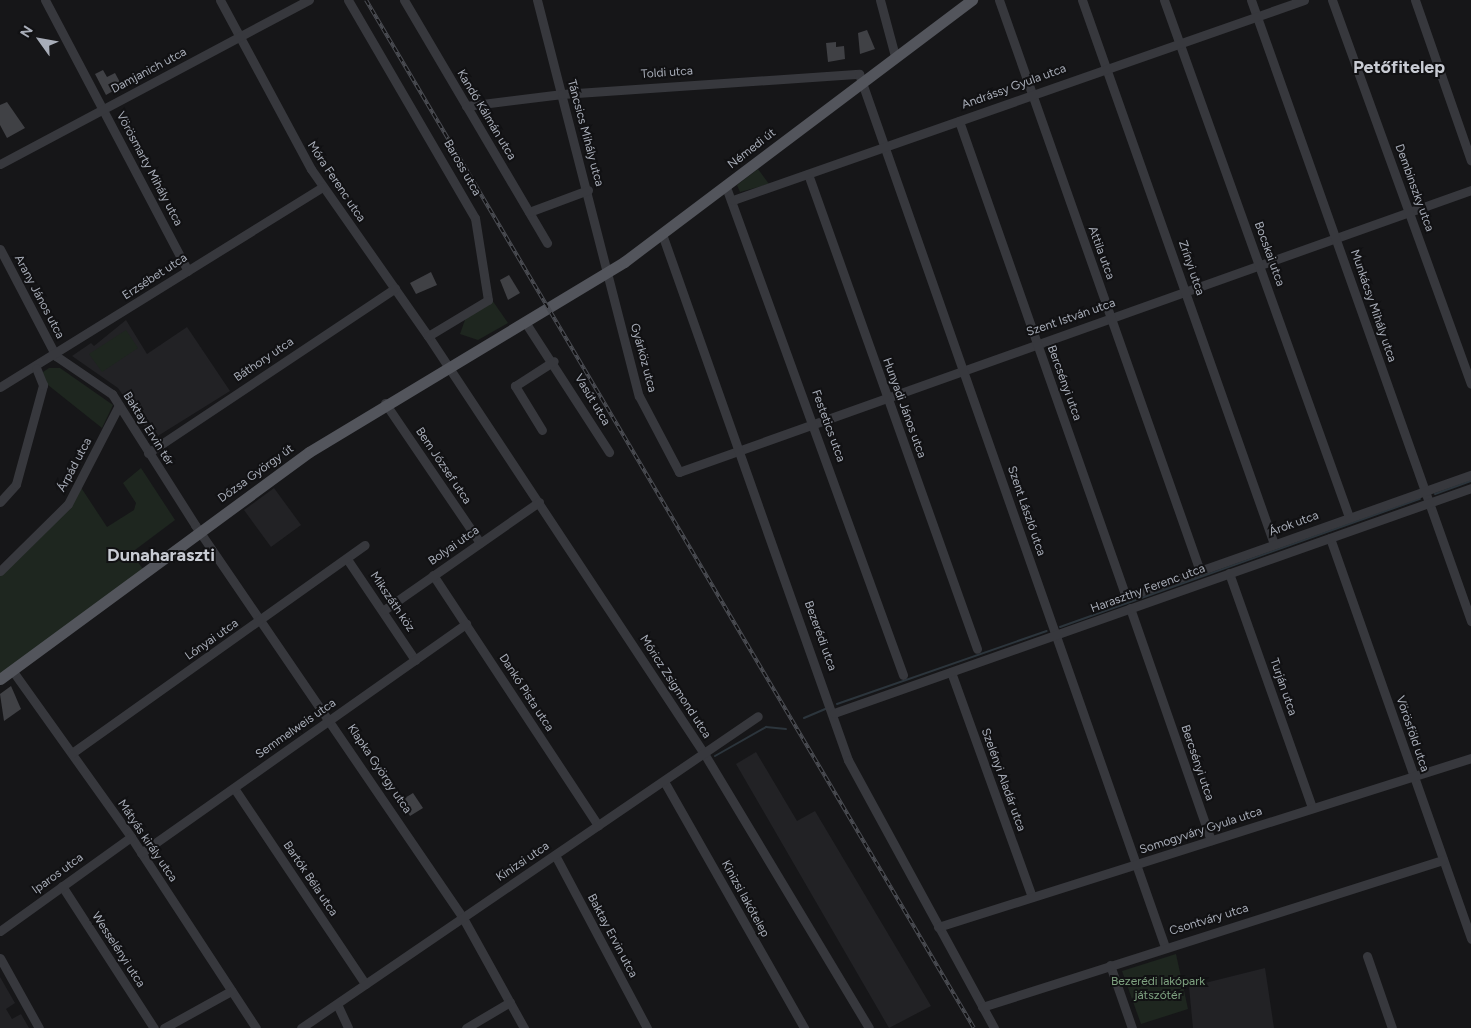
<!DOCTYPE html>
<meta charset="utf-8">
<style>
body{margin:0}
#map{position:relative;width:1471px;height:1028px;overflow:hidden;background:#161618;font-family:Figtree,sans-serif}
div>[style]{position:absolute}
.built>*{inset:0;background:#222225}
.green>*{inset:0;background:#1e261f}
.stream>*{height:2px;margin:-1px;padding:0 1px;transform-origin:1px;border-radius:1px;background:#2c353c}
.building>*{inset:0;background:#404145}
.minor>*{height:9px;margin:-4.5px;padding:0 4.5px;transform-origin:4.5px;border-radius:4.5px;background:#37383d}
.major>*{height:11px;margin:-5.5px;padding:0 5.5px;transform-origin:5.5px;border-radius:5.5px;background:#53555c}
.rail>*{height:4px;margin-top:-2px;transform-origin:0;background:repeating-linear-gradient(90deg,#111113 0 5.5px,#4a4c52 0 11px);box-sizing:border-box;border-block:1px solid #4a4c52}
span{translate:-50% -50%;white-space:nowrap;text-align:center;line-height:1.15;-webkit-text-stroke:4px #111113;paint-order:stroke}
.street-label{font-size:12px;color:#a8adb8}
.park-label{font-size:12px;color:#7fa381}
.district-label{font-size:18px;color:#c9ccd4;font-weight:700}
.north{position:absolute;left:15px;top:15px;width:50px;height:50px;-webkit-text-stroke:4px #111113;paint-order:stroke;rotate:302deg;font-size:14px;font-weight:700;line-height:20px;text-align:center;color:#a8adb8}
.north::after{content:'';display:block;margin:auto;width:18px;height:22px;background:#a8adb8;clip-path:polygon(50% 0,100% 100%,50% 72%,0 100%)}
</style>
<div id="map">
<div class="built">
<i style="clip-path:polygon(126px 320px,147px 354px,187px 327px,230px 391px,153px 439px,118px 388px,72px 356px,91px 343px,94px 346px)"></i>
<i style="clip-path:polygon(274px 488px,301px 525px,271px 547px,244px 510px)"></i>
<i style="clip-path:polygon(756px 752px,797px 821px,815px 811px,931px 1006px,889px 1028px,736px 764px)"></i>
<i style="clip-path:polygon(1265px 968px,1274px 1028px,1193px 1028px,1189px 987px)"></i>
<i style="clip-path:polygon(0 977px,15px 1003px,6px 1009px,12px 1019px,21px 1014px,29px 1028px,0 1028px)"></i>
</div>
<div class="green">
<i style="clip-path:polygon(758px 169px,769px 184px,740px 192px,737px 185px)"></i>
<i style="clip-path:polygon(492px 300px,508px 323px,478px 340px,460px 334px,466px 317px)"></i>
<i style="clip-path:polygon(126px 330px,138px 348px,102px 372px,89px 354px)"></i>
<i style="clip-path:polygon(49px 368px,60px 368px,113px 405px,102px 428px,48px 385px,40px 374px)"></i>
<i style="clip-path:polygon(141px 468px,175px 520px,131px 553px,146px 573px,0 684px,0 571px,80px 486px,107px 527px,134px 510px,136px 503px,123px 483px)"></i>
<i style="clip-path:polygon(1176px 954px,1188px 1009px,1141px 1024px,1122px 971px)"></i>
</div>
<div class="stream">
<i style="left:1435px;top:494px;width:38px;rotate:-20deg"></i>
<i style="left:1060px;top:627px;width:382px;rotate:-19.6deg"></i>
<i style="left:837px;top:704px;width:222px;rotate:-19.2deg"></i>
<i style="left:804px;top:718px;width:25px;rotate:-23deg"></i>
<i style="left:715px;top:756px;width:59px;rotate:-29.6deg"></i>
<i style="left:766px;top:727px;width:20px;rotate:6deg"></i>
</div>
<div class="building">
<i style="clip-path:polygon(867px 30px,875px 49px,860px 54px,858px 33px)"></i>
<i style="clip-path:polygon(836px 42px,836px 47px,844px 46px,845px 59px,828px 62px,826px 43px)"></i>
<i style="clip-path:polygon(103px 70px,107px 77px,115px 73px,122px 86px,106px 95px,95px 74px)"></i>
<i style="clip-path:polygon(7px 102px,25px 128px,7px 138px,0 125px,0 105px)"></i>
<i style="clip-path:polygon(431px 272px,437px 285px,416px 294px,410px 283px)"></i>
<i style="clip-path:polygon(509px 275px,520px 293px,508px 300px,500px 280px)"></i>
<i style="clip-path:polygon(11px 686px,21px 709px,4px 721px,0 694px)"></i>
<i style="clip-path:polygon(413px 793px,423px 808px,410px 816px,400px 801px)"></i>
</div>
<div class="minor">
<i style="left:45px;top:0;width:306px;rotate:62.2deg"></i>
<i style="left:220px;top:0;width:192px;rotate:61.7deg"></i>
<i style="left:311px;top:169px;width:204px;rotate:55deg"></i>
<i style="left:428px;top:336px;width:502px;rotate:56.53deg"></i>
<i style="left:705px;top:755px;width:318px;rotate:59deg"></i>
<i style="left:348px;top:0;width:252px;rotate:59.8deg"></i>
<i style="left:475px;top:218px;width:83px;rotate:81deg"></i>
<i style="left:488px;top:300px;width:70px;rotate:149deg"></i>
<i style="left:404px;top:0;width:282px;rotate:59.5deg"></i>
<i style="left:537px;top:0;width:409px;rotate:75.6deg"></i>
<i style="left:639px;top:396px;width:86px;rotate:62.2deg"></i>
<i style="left:679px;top:472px;width:841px;rotate:-19.6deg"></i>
<i style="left:880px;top:0;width:58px;rotate:75deg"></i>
<i style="left:999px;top:0;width:605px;rotate:70.61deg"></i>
<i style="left:1082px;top:0;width:577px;rotate:70.56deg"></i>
<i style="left:1164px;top:0;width:549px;rotate:70.31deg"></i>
<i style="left:1251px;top:0;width:659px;rotate:70.49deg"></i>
<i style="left:1332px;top:0;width:408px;rotate:70.1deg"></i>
<i style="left:1415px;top:0;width:170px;rotate:70.8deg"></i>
<i style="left:466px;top:106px;width:97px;rotate:-7.1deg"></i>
<i style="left:562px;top:94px;width:298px;rotate:-3.9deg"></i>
<i style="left:859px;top:74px;width:925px;rotate:70.68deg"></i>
<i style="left:959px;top:121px;width:504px;rotate:70.67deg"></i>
<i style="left:1126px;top:597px;width:366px;rotate:-19.5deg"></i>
<i style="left:0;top:164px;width:350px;rotate:-28deg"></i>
<i style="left:808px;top:174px;width:504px;rotate:70.41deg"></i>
<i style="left:726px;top:187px;width:519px;rotate:70.06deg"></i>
<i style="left:733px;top:200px;width:605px;rotate:-19.3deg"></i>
<i style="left:529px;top:212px;width:63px;rotate:-20.4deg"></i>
<i style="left:662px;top:234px;width:558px;rotate:70.53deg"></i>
<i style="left:848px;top:760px;width:305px;rotate:61.4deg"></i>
<i style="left:0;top:249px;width:121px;rotate:62.4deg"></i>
<i style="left:56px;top:356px;width:68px;rotate:34.2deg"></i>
<i style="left:112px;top:394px;width:155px;rotate:57.6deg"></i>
<i style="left:195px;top:525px;width:476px;rotate:55.7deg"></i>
<i style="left:463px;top:918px;width:126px;rotate:61deg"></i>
<i style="left:525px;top:322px;width:155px;rotate:57.1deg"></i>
<i style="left:0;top:387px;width:379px;rotate:-31.8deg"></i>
<i style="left:385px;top:403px;width:169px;rotate:55.8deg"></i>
<i style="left:542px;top:430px;width:52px;rotate:-121.5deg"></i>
<i style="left:515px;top:386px;width:46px;rotate:-32.7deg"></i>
<i style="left:148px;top:453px;width:297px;rotate:-33.7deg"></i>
<i style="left:0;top:502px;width:24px;rotate:-48deg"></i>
<i style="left:16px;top:484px;width:103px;rotate:-74.7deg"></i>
<i style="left:43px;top:385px;width:18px;rotate:-112deg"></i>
<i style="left:1330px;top:538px;width:425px;rotate:70.6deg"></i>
<i style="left:347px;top:559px;width:122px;rotate:56deg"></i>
<i style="left:0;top:571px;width:95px;rotate:-44.6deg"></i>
<i style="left:68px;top:504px;width:111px;rotate:-62.7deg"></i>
<i style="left:1229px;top:573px;width:249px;rotate:70.5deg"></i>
<i style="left:433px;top:575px;width:300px;rotate:56.6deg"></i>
<i style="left:1130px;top:608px;width:246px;rotate:70.8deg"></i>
<i style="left:384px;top:610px;width:189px;rotate:-34.9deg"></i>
<i style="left:12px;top:670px;width:205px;rotate:54.5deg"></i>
<i style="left:131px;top:837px;width:228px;rotate:56.8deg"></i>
<i style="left:951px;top:672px;width:239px;rotate:70.2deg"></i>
<i style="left:834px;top:713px;width:676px;rotate:-19.45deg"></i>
<i style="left:72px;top:753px;width:359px;rotate:-35.4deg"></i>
<i style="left:665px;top:783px;width:282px;rotate:60.4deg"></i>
<i style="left:234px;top:788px;width:236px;rotate:56.2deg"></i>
<i style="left:141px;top:853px;width:398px;rotate:-35.2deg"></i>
<i style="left:555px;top:855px;width:196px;rotate:62deg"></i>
<i style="left:62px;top:886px;width:169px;rotate:57.1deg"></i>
<i style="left:938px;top:927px;width:559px;rotate:-17.59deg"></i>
<i style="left:0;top:931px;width:161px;rotate:-35.7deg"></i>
<i style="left:1367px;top:956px;width:76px;rotate:70.9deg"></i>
<i style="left:0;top:958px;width:80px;rotate:60.9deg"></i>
<i style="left:1110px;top:965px;width:67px;rotate:70.8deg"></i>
<i style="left:337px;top:1004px;width:26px;rotate:65deg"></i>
<i style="left:982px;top:1007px;width:484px;rotate:-17.7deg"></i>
<i style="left:164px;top:1028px;width:77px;rotate:-28.9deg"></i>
<i style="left:301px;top:1028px;width:553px;rotate:-34.32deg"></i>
<i style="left:466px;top:1028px;width:51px;rotate:-30.6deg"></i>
</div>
<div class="major">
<i style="left:0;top:679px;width:383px;rotate:-36.3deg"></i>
<i style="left:309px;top:452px;width:368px;rotate:-31.1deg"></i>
<i style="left:624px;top:262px;width:436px;rotate:-37deg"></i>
</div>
<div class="rail">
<i style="left:366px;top:0;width:1194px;rotate:59.4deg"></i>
</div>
<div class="street-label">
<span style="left:149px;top:71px;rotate:-28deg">Damjanich utca</span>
<span style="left:667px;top:73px;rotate:-4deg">Toldi utca</span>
<span style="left:1014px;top:87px;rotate:-20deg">Andrássy Gyula utca</span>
<span style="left:486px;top:115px;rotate:59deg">Kandó Kálmán utca</span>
<span style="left:585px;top:133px;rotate:75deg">Táncsics Mihály utca</span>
<span style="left:752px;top:149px;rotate:-38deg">Némedi út</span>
<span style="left:462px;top:168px;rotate:60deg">Baross utca</span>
<span style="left:149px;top:169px;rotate:62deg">Vörösmarty Mihály utca</span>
<span style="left:336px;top:182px;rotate:56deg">Móra Ferenc utca</span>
<span style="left:1414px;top:188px;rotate:70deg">Dembinszky utca</span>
<span style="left:1101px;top:253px;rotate:70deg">Attila utca</span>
<span style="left:1269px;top:254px;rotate:70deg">Bocskai utca</span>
<span style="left:1191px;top:268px;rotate:71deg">Zrínyi utca</span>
<span style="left:155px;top:277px;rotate:-33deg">Erzsébet utca</span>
<span style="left:39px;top:297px;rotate:62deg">Arany János utca</span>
<span style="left:1373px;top:306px;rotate:71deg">Munkácsy Mihály utca</span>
<span style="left:1071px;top:318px;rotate:-19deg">Szent István utca</span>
<span style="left:643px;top:358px;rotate:75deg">Gyárköz utca</span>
<span style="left:264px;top:360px;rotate:-34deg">Báthory utca</span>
<span style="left:1064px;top:383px;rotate:70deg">Bercsényi utca</span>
<span style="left:592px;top:400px;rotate:59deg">Vasút utca</span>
<span style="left:904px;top:408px;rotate:70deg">Hunyadi János utca</span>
<span style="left:828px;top:426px;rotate:70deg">Festetics utca</span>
<span style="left:148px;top:429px;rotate:58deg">Baktay Ervin tér</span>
<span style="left:75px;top:465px;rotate:-62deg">Árpád utca</span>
<span style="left:443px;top:466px;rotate:56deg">Bem József utca</span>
<span style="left:256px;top:474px;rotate:-36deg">Dózsa György út</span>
<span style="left:1026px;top:511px;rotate:71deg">Szent László utca</span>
<span style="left:1294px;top:524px;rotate:-20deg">Árok utca</span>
<span style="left:454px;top:546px;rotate:-35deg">Bolyai utca</span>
<span style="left:1148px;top:589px;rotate:-20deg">Haraszthy Ferenc utca</span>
<span style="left:392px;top:602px;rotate:56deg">Mikszáth köz</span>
<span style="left:820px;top:636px;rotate:70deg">Bezerédi utca</span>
<span style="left:212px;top:640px;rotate:-35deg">Lónyai utca</span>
<span style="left:675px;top:687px;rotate:57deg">Móricz Zsigmond utca</span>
<span style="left:1283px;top:687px;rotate:71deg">Turján utca</span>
<span style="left:526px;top:693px;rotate:57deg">Dankó Pista utca</span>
<span style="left:296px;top:729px;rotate:-35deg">Semmelweis utca</span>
<span style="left:1412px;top:734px;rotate:71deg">Vörösföld utca</span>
<span style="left:1197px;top:763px;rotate:71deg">Bercsényi utca</span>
<span style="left:379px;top:769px;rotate:56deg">Klapka György utca</span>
<span style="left:1003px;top:780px;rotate:70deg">Szelényi Aladár utca</span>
<span style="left:1201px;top:831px;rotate:-18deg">Somogyváry Gyula utca</span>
<span style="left:147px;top:841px;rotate:56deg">Mátyás király utca</span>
<span style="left:523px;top:862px;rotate:-34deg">Kinizsi utca</span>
<span style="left:58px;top:874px;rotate:-36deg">Iparos utca</span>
<span style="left:310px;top:879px;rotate:56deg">Bartók Béla utca</span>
<span style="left:745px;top:899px;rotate:61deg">Kinizsi lakótelep</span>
<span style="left:1209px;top:920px;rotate:-17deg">Csontváry utca</span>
<span style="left:612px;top:936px;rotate:62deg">Baktay Ervin utca</span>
<span style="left:118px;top:950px;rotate:57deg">Wesselényi utca</span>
</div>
<div class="park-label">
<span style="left:1158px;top:989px">Bezerédi lakópark<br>játszótér</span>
</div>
<div class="district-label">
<span style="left:1399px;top:67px">Petőfitelep</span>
<span style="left:161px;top:555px">Dunaharaszti</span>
</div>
<div class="north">N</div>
</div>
